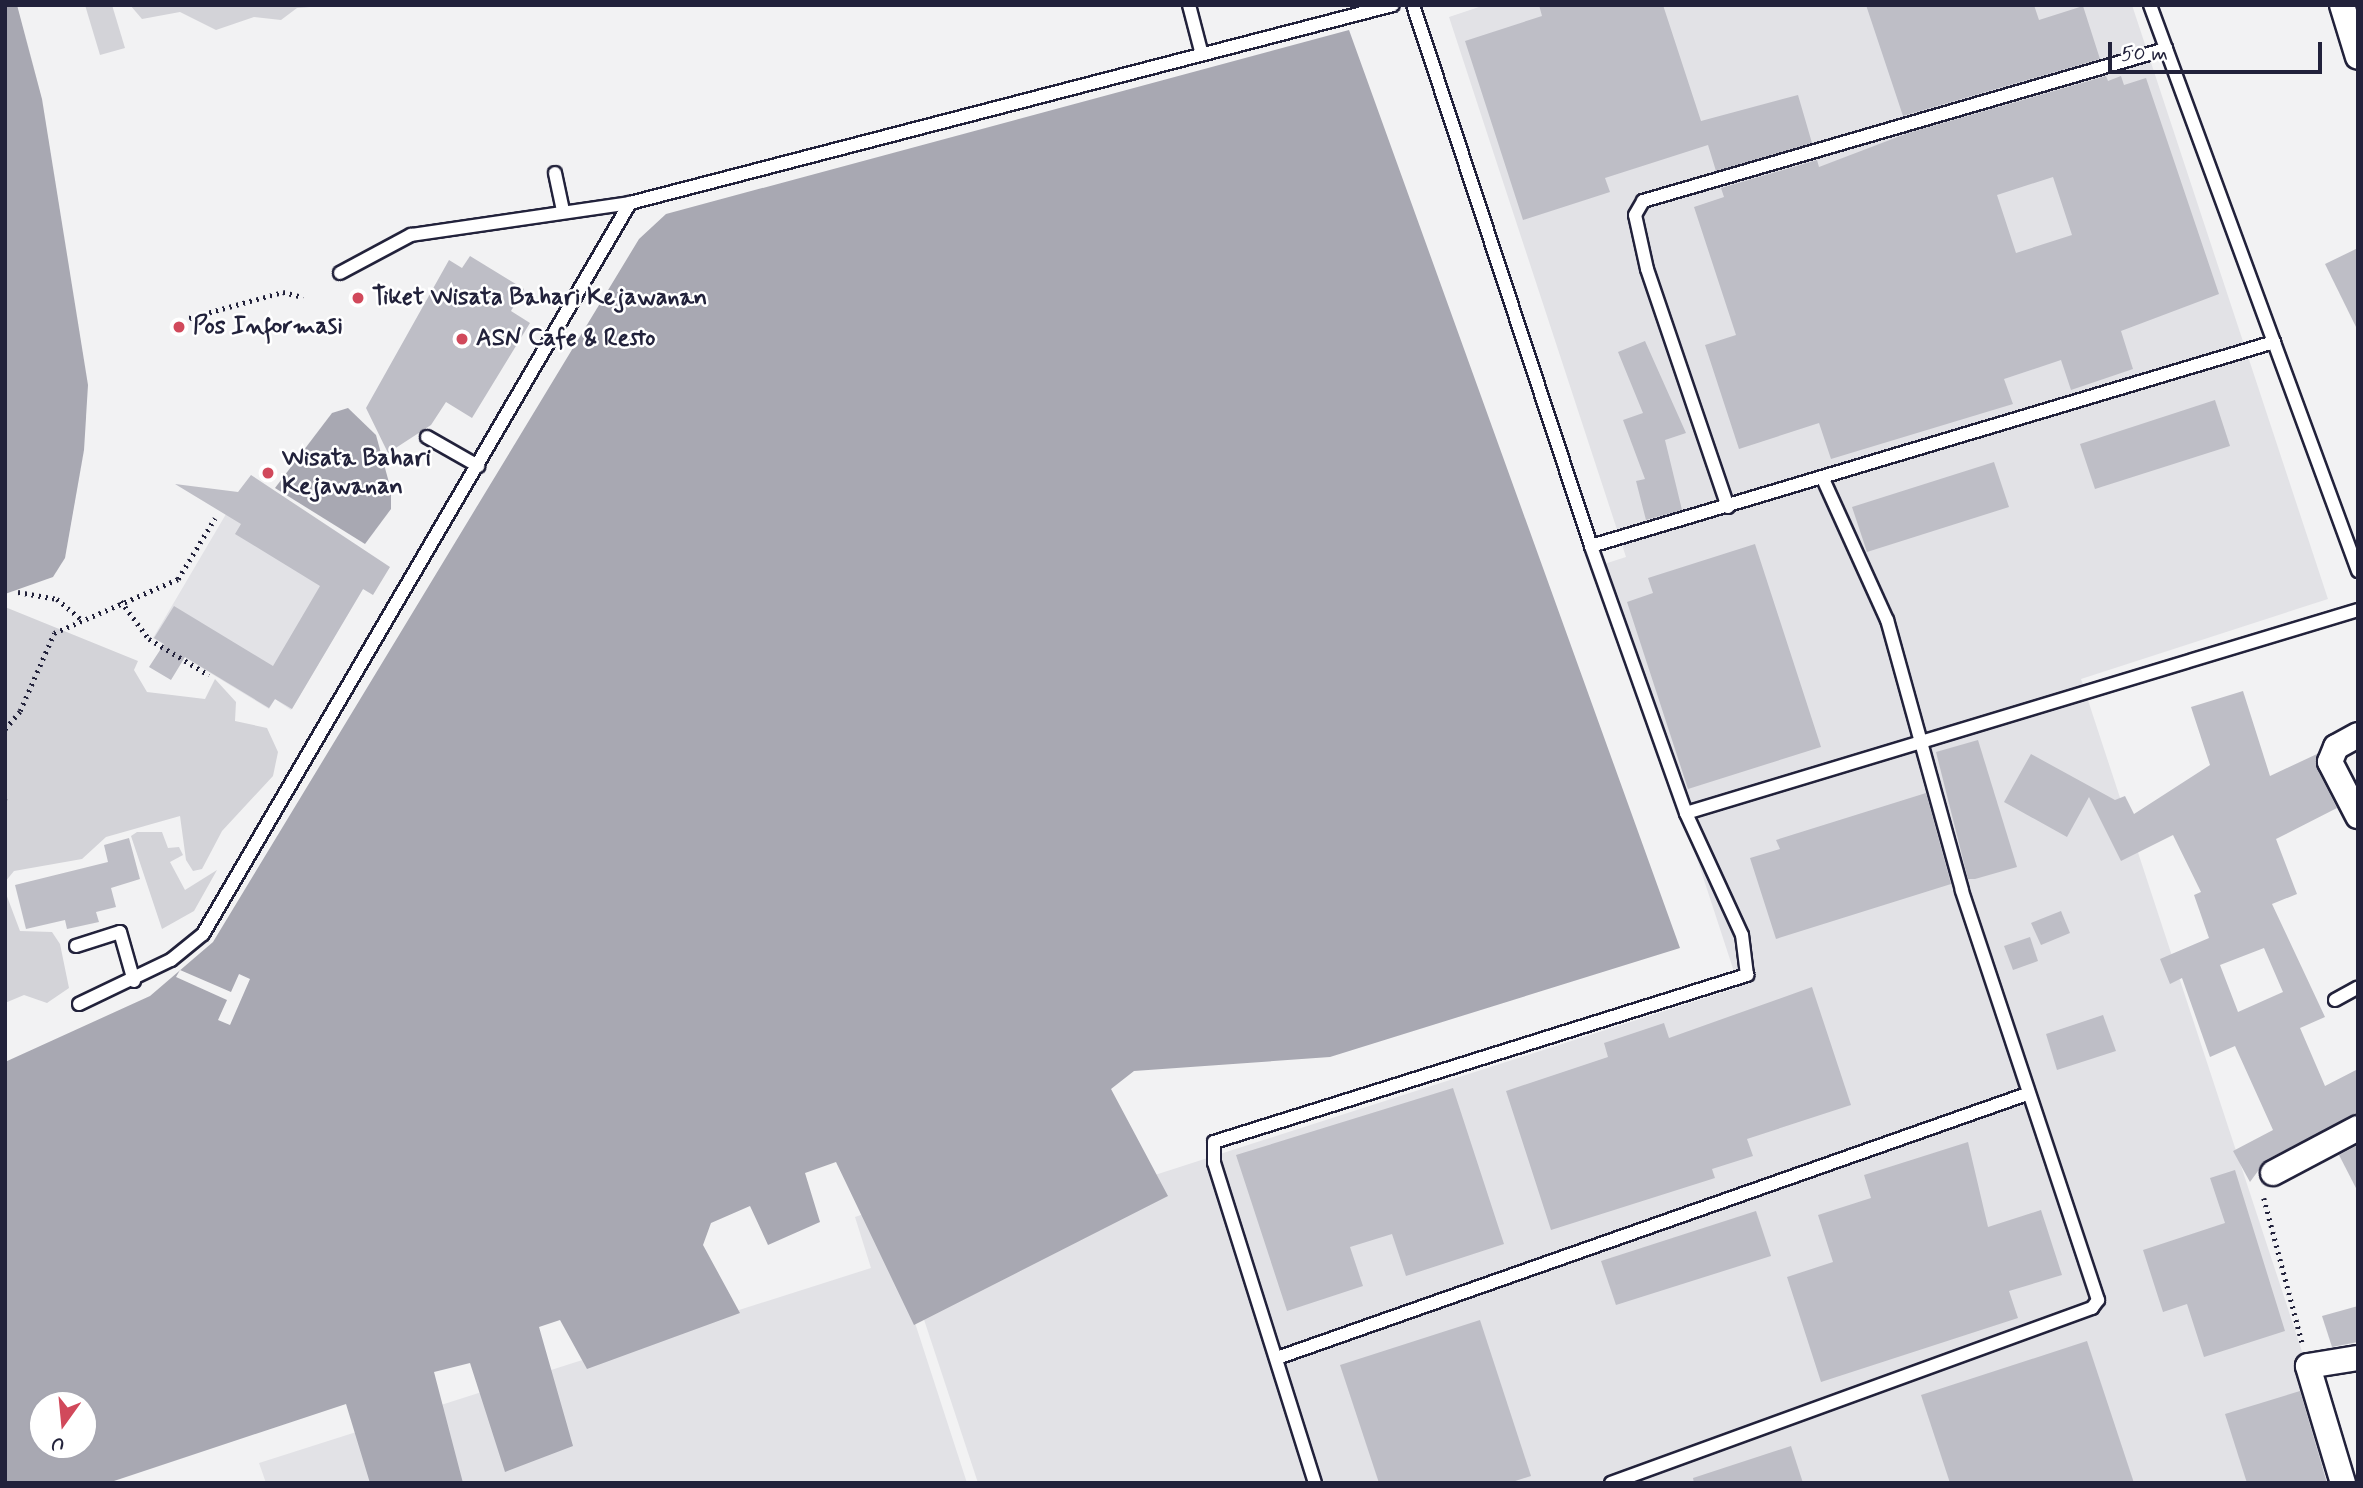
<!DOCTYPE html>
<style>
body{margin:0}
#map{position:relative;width:2363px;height:1488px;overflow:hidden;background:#f2f2f3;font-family:Mynerve,sans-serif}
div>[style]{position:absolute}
.built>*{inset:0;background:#e2e2e6}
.green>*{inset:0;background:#d3d3d8}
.water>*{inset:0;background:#a8a8b2}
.pier>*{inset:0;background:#f2f2f3}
.building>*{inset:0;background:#bebec6}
.path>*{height:4.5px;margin-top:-2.25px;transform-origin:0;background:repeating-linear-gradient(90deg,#22223b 0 2px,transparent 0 7px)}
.roads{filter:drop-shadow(2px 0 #22223b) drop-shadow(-2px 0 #22223b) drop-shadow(0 2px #22223b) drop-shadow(0 -2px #22223b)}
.service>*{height:12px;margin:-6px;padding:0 6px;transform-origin:6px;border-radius:6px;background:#fff}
.minor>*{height:24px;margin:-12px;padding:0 12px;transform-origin:12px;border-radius:12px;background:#fff}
.dots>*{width:19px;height:19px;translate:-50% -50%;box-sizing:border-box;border:4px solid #fff;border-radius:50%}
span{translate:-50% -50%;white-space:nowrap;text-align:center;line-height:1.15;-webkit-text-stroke:5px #fff;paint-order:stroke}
.poi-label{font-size:24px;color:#22223b;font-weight:700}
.left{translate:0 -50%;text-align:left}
.frame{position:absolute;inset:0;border:7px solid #22223b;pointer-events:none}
.north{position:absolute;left:28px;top:1390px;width:70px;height:70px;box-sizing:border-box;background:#fff;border:2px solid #a7a7b1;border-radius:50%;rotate:195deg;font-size:19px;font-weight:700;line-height:28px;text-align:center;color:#22223b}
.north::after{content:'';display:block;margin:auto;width:24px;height:32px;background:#d1495b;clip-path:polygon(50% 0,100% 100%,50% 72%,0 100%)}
.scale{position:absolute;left:2108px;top:42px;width:214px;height:32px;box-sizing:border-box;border:4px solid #22223b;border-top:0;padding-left:9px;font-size:21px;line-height:24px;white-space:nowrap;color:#22223b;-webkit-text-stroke:5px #fff;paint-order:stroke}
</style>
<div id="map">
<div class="built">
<i style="clip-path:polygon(1485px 5px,2132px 5px,2328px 599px,2081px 679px,2338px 1461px,2270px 1483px,978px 1483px,903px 1256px,1739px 987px,1601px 565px,1626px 557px,1449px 17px)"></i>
<i style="clip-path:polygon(239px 492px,363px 589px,291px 710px,275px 699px,269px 709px,153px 638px)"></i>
<i style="clip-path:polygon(878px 1209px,967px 1483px,266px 1483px,259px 1463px,871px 1268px,855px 1217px)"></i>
</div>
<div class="green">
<i style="clip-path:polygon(85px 5px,112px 5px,125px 48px,100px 55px)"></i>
<i style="clip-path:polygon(130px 5px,336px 5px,297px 8px,281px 20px,254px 17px,216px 30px,180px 12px,142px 19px)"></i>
<i style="clip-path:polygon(5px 607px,138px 661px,134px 670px,147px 692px,205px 699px,215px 679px,236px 702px,235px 721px,267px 728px,278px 752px,273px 776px,222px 831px,202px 869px,193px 871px,186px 860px,180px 816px,106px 837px,82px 859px,14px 871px,5px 882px)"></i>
<i style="clip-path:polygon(137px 832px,162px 832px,168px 848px,179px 847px,183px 855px,170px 862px,185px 890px,217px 870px,194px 911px,162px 929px,131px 836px)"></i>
<i style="clip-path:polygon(5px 891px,20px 931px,52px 932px,60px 944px,69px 988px,47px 1003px,24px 995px,5px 1003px)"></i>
</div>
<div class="water">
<i style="clip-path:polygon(5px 5px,17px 5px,42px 99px,88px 385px,84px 450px,65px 558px,53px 577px,5px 594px)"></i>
<i style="clip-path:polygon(evenodd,1349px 30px,1680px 948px,1330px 1057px,1134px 1071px,1111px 1089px,1168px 1196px,914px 1325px,836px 1162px,805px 1173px,820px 1222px,768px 1245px,750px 1206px,711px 1223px,703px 1245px,740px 1313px,587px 1369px,560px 1320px,539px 1327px,573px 1446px,505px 1472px,470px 1363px,434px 1372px,463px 1483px,370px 1483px,346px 1404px,108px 1483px,5px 1483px,5px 1062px,150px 996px,213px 942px,639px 239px,666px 214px,1349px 30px,42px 1404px,84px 1404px,84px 1446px,42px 1446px,42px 1404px)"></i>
<i style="clip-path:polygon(348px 408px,376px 435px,391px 490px,391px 509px,365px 544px,275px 488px,332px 413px)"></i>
</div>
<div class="pier">
<i style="clip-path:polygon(180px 970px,231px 992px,239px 974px,250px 979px,230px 1025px,218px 1020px,227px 1000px,176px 977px)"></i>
</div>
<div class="building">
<i style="clip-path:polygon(1539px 5px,1663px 5px,1701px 121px,1798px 95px,1812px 143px,1716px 171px,1708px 145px,1605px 178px,1610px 192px,1523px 220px,1465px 41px,1542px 16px)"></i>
<i style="clip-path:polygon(1866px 5px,2034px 5px,2039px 20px,2083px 6px,2100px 59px,1903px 116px)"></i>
<i style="clip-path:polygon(evenodd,2106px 76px,2108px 81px,2121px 76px,2124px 85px,2146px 78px,2219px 294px,2121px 331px,2133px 369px,2071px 390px,2061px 360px,2004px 379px,2013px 404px,1831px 459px,1819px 423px,1739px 449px,1705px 345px,1736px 335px,1694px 207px,1724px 197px,1721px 188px,1817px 160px,1819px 167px,1908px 133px,2106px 76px,2053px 177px,2072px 235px,2016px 253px,1997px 195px,2053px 177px)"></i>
<i style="clip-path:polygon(2358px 248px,2358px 331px,2325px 264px)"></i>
<i style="clip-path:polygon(470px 256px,524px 289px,511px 311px,530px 323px,472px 418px,446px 402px,431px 425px,388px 453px,366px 408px,449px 260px,462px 268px)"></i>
<i style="clip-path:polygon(1645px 341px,1686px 433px,1665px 440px,1682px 510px,1646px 520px,1636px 481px,1645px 479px,1623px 420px,1643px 413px,1618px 352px)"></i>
<i style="clip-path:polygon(2215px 400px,2230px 446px,2095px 489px,2080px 444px)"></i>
<i style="clip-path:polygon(1994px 462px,2009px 507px,1867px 552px,1852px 507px)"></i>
<i style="clip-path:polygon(251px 475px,390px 567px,373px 595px,363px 589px,292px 709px,275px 699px,269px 708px,185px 657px,171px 680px,149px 667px,164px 644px,154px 638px,174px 606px,273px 666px,320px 586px,235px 534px,241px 524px,175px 484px,238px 492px)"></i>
<i style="clip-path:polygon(1755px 544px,1821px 747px,1688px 789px,1627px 602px,1653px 593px,1648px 578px)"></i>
<i style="clip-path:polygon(evenodd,2243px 691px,2270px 776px,2317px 754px,2317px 769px,2337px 808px,2276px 839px,2297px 894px,2272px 904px,2325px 1017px,2300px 1028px,2325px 1086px,2358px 1069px,2358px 1113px,2266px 1160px,2250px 1182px,2233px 1151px,2273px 1130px,2235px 1046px,2210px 1057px,2182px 978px,2170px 984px,2160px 959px,2209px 938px,2194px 895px,2201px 892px,2173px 835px,2121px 861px,2089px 797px,2067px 837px,2004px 802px,2031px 754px,2115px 800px,2125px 796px,2134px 814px,2210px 765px,2191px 707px,2243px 691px,2264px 948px,2283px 992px,2238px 1012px,2220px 965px,2264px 948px)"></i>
<i style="clip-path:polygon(1978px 740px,2017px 867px,1975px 879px,1968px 879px,1936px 752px)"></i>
<i style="clip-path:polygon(1926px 793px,1951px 884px,1776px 939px,1750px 858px,1780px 849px,1776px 840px)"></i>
<i style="clip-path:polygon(129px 838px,140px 879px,111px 888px,116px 907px,96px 912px,99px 922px,67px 929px,65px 920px,26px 929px,15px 885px,108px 862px,104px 845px)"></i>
<i style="clip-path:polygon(2061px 911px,2070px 933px,2041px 945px,2031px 923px)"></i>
<i style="clip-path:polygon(2030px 937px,2038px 961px,2013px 970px,2004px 946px)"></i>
<i style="clip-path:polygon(1812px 987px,1851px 1105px,1747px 1139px,1753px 1156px,1712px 1169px,1715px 1178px,1551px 1230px,1506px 1091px,1608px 1057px,1604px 1043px,1664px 1023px,1669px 1038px)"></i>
<i style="clip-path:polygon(2103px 1015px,2116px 1051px,2057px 1070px,2046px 1034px)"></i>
<i style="clip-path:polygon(1453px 1088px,1504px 1244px,1406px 1276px,1392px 1234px,1350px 1247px,1363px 1286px,1287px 1311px,1236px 1155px)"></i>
<i style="clip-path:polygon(1968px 1142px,1988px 1227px,2041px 1210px,2062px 1275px,2009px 1291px,2018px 1318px,1821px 1382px,1787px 1277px,1833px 1262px,1818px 1215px,1871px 1198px,1864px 1175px)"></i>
<i style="clip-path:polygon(2358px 1145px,2358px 1192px,2339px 1155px)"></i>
<i style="clip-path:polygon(2235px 1170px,2285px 1331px,2204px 1357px,2187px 1304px,2163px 1312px,2143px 1250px,2225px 1223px,2210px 1178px)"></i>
<i style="clip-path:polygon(1756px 1211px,1771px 1256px,1616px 1305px,1601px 1261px)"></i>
<i style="clip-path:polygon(2358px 1306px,2358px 1342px,2332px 1347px,2322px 1316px)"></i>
<i style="clip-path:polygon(1480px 1320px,1531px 1476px,1509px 1483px,1379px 1483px,1340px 1365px)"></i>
<i style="clip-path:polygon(2087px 1341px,2134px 1483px,1950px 1483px,1921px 1395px)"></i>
<i style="clip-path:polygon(2300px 1391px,2327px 1483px,2247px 1483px,2225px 1414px)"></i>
<i style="clip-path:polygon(1791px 1446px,1803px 1483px,1694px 1483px,1693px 1478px)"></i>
</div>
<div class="path">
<i style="left:189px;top:318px;width:98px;rotate:-15.5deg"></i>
<i style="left:283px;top:292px;width:21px;rotate:14deg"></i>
<i style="left:18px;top:592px;width:40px;rotate:10deg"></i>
<i style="left:57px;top:599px;width:31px;rotate:40deg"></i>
<i style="left:121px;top:601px;width:47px;rotate:53.6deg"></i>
<i style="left:149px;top:639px;width:70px;rotate:31deg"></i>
<i style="left:5px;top:729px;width:23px;rotate:-50deg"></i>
<i style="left:20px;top:711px;width:85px;rotate:-66.4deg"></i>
<i style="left:54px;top:633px;width:135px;rotate:-23.5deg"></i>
<i style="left:178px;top:579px;width:71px;rotate:-58.8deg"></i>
<i style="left:5px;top:799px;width:1px;rotate:90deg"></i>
<i style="left:2264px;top:1198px;width:149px;rotate:75.2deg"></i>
</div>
<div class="roads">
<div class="service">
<i style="left:1189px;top:5px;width:48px;rotate:75.4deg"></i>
<i style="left:2150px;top:5px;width:603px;rotate:69.82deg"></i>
<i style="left:555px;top:173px;width:38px;rotate:78deg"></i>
<i style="left:340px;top:273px;width:81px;rotate:-28.2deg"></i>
<i style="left:411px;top:235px;width:221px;rotate:-8.3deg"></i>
<i style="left:630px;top:203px;width:788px;rotate:-14.55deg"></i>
<i style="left:427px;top:437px;width:59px;rotate:29.6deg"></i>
<i style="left:1728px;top:507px;width:251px;rotate:-108.8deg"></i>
<i style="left:1647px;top:269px;width:55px;rotate:-102.5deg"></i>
<i style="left:1635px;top:215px;width:16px;rotate:-60deg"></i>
<i style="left:1643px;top:201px;width:545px;rotate:-16.21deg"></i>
<i style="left:1591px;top:546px;width:713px;rotate:-16.63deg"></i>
<i style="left:1686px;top:813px;width:702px;rotate:-16.81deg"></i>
<i style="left:76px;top:946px;width:46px;rotate:-17.7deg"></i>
<i style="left:120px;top:932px;width:51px;rotate:74.1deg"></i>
<i style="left:2335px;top:1000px;width:26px;rotate:-29deg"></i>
<i style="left:79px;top:1004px;width:102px;rotate:-25.6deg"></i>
<i style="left:171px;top:960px;width:41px;rotate:-39.1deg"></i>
<i style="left:203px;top:934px;width:847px;rotate:-59.71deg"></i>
<i style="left:1277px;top:1358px;width:795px;rotate:-19.39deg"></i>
<i style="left:1315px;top:1483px;width:336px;rotate:-107.5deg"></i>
<i style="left:1214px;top:1163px;width:21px;rotate:-90deg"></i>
<i style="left:1214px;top:1142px;width:559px;rotate:-17.4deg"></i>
<i style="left:1747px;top:975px;width:40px;rotate:-97.1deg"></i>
<i style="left:1742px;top:935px;width:134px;rotate:-114.7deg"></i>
<i style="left:1686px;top:813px;width:283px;rotate:-109.6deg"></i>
<i style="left:1591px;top:546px;width:570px;rotate:-108.21deg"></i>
<i style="left:1611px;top:1483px;width:512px;rotate:-19.99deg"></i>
<i style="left:2092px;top:1308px;width:10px;rotate:-53deg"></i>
<i style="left:2098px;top:1300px;width:432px;rotate:-108.4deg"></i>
<i style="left:1962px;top:890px;width:280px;rotate:-105.5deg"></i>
<i style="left:1887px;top:620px;width:155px;rotate:-114.4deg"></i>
</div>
<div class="minor">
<i style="left:2342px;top:5px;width:54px;rotate:72.9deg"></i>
<i style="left:2358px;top:735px;width:25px;rotate:151deg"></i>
<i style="left:2336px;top:747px;width:16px;rotate:112deg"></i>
<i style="left:2330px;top:762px;width:61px;rotate:62.6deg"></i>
<i style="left:2273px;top:1173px;width:96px;rotate:-27.9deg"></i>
<i style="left:2343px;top:1483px;width:122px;rotate:-106.7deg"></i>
<i style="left:2308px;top:1366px;width:51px;rotate:-9.1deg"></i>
</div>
</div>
<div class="dots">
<i style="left:358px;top:298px;background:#d1495b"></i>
<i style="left:179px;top:327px;background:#d1495b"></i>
<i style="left:462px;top:339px;background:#d1495b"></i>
<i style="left:268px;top:473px;background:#d1495b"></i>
</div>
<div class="poi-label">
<span class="left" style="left:372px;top:298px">Tiket Wisata Bahari Kejawanan</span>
<span class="left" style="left:193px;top:327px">Pos Informasi</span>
<span class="left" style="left:476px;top:339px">ASN Cafe &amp; Resto</span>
<span class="left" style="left:282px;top:473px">Wisata Bahari<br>Kejawanan</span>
</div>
<div class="frame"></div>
<div class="north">U</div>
<div class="scale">50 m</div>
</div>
